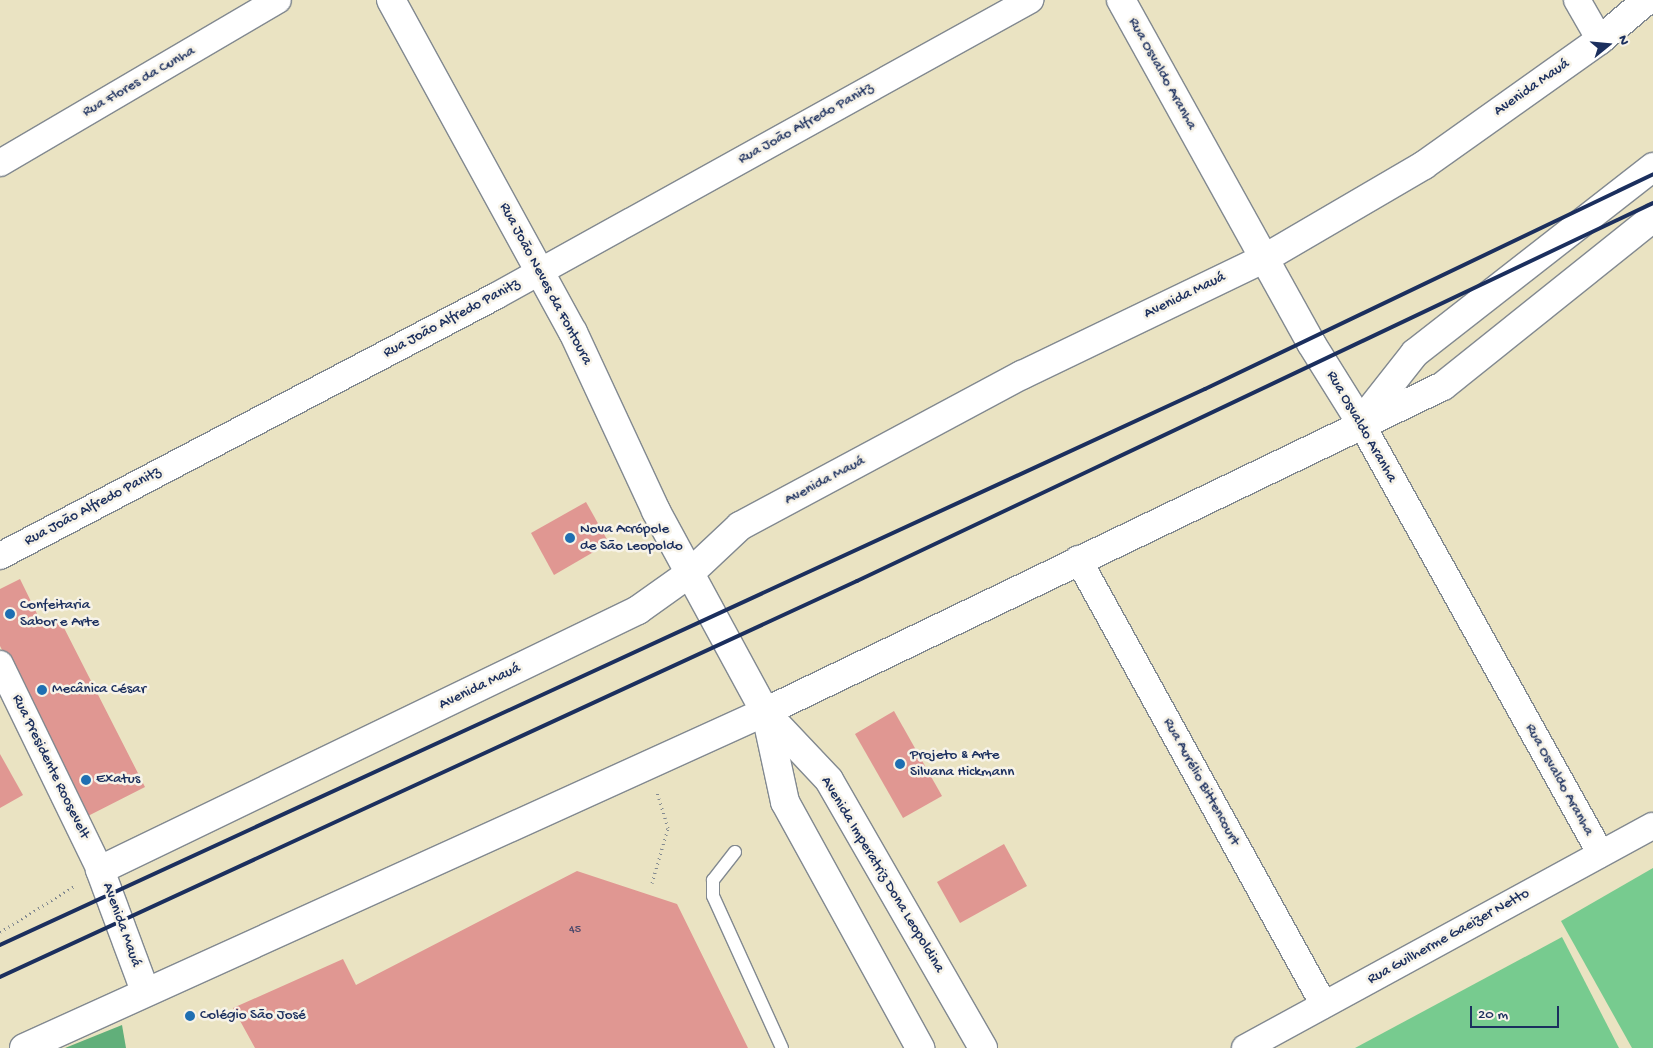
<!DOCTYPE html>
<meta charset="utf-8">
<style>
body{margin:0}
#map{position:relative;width:1653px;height:1048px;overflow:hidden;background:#eae3c2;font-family:"Gochi Hand",sans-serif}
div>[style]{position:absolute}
.green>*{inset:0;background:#77cb8f}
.forest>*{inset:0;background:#61af7a}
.building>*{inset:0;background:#e09792}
.path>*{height:3px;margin-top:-1.5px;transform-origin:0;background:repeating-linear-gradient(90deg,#828990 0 1px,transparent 0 5px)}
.roads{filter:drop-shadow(1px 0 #828990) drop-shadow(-1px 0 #828990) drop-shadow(0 1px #828990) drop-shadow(0 -1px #828990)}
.lane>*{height:12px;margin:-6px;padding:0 6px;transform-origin:6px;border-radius:6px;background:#fff}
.street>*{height:26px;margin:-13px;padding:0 13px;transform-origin:13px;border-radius:13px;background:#fff}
.secondary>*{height:28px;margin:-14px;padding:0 14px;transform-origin:14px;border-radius:14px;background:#fff}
.primary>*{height:28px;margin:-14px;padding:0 14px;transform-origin:14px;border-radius:14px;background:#fff}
.rail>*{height:4px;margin:-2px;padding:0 2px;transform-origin:2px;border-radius:2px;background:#1b2f5e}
.dots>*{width:14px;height:14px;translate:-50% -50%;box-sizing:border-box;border:2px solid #f7f3e8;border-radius:50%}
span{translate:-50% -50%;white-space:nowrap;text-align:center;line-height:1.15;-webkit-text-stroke:5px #f7f3e8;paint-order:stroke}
.number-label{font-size:12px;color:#4c496b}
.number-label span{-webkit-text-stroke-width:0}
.street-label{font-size:15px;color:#1b2f5e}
.poi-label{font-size:15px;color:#1b2f5e}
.left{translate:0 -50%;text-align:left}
.north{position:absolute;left:1583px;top:20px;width:50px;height:50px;-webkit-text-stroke:4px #f7f3e8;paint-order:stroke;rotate:73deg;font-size:14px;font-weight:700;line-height:20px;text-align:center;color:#1b2f5e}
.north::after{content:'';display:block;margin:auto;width:18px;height:22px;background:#1b2f5e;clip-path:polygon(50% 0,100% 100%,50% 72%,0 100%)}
.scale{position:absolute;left:1470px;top:1006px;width:89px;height:22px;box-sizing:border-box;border:2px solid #1b2f5e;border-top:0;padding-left:6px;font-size:15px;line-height:18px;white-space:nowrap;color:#1b2f5e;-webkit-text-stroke:4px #f7f3e8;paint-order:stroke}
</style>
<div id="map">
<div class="green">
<i style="clip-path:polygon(1653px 868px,1653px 1048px,1632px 1048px,1561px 921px)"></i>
<i style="clip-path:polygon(1562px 937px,1619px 1048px,1355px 1048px)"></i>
</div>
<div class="forest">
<i style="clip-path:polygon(122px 1025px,126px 1048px,65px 1048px)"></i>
</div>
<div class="building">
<i style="clip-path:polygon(586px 502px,609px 543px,554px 575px,531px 533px)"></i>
<i style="clip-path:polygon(20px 579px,44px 628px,60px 620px,145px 787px,86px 817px,0 646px,0 589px)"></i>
<i style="clip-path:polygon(894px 711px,942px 796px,903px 818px,855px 734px)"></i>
<i style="clip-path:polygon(0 754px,23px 795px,0 808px)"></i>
<i style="clip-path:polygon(1004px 844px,1027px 886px,960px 923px,937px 882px)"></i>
<i style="clip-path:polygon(577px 871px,677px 904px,748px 1048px,255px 1048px,233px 1008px,343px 959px,356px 985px)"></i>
</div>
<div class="path">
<i style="left:652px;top:883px;width:57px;rotate:-73.8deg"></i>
<i style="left:668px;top:828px;width:37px;rotate:-107deg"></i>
<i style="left:0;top:932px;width:89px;rotate:-31.7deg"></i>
</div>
<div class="roads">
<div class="lane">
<i style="left:735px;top:852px;width:36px;rotate:128deg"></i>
<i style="left:713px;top:880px;width:16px;rotate:90deg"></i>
<i style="left:713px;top:896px;width:167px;rotate:65.6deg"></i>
</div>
<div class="street">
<i style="left:1577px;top:0;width:46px;rotate:60.1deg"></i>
<i style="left:0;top:163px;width:322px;rotate:-30.4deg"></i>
<i style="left:1361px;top:423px;width:493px;rotate:60.9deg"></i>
<i style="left:0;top:556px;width:560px;rotate:-27.66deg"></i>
<i style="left:496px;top:296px;width:611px;rotate:-29deg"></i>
<i style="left:1078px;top:559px;width:509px;rotate:61.12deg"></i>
<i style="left:0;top:664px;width:229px;rotate:64.1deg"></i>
<i style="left:1245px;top:1048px;width:464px;rotate:-28.6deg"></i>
</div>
<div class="secondary">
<i style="left:391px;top:0;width:379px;rotate:61.3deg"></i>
<i style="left:573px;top:332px;width:197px;rotate:65.1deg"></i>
<i style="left:656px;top:511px;width:229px;rotate:61.5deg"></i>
<i style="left:765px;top:712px;width:93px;rotate:46.7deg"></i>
<i style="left:829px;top:780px;width:309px;rotate:60.1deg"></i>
<i style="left:1121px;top:0;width:392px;rotate:61deg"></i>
<i style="left:1311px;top:343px;width:94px;rotate:58deg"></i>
<i style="left:766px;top:714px;width:90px;rotate:77.8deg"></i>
<i style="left:785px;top:802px;width:281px;rotate:61.2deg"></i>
</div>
<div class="primary">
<i style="left:1363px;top:419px;width:84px;rotate:-51.8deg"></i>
<i style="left:1415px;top:353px;width:302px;rotate:-38deg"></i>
<i style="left:145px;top:991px;width:129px;rotate:-110.4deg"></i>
<i style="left:100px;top:870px;width:598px;rotate:-25.79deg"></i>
<i style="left:638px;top:610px;width:64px;rotate:-35.4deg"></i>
<i style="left:690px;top:573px;width:69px;rotate:-43.2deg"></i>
<i style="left:740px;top:526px;width:320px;rotate:-28.2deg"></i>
<i style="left:1022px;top:375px;width:270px;rotate:-25.7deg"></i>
<i style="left:1265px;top:258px;width:184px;rotate:-30.3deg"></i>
<i style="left:1424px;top:165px;width:216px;rotate:-35.4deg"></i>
<i style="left:1600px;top:40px;width:62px;rotate:-40.4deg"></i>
<i style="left:24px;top:1048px;width:814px;rotate:-24.39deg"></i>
<i style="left:765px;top:712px;width:752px;rotate:-25.68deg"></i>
<i style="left:1443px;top:386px;width:269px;rotate:-38.7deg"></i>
</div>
</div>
<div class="rail">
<i style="left:0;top:945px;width:1327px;rotate:-24.77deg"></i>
<i style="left:1205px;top:389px;width:497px;rotate:-25.6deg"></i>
<i style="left:0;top:977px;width:944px;rotate:-24.8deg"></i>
<i style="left:857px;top:581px;width:881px;rotate:-25.4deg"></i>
</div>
<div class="dots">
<i style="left:570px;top:538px;background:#1f6fb2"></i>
<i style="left:10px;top:614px;background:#1f6fb2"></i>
<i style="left:42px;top:690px;background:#1f6fb2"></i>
<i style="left:900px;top:764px;background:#1f6fb2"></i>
<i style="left:86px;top:780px;background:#1f6fb2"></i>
<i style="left:190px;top:1016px;background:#1f6fb2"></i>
</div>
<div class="number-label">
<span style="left:575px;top:931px">45</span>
</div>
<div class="street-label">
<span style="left:1162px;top:74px;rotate:61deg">Rua Osvaldo Aranha</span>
<span style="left:139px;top:82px;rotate:-30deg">Rua Flores da Cunha</span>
<span style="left:1532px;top:88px;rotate:-35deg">Avenida Mauá</span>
<span style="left:806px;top:124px;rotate:-29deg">Rua João Alfredo Panitz</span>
<span style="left:545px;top:284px;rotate:62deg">Rua João Neves da Fontoura</span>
<span style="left:1185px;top:296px;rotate:-26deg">Avenida Mauá</span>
<span style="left:452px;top:319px;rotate:-28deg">Rua João Alfredo Panitz</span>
<span style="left:1361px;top:427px;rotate:60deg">Rua Osvaldo Aranha</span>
<span style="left:825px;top:481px;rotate:-28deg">Avenida Mauá</span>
<span style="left:93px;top:507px;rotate:-28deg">Rua João Alfredo Panitz</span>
<span style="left:480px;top:687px;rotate:-26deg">Avenida Mauá</span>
<span style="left:50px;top:767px;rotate:64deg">Rua Presidente Roosevelt</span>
<span style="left:1559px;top:780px;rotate:61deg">Rua Osvaldo Aranha</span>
<span style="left:1201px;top:782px;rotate:61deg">Rua Aurélio Bittencourt</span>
<span style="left:882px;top:875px;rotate:59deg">Avenida Imperatriz Dona Leopoldina</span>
<span style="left:121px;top:925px;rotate:70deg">Avenida Mauá</span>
<span style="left:1449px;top:937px;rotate:-29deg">Rua Guilherme Gaeizer Netto</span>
</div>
<div class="poi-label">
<span class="left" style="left:580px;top:538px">Nova Acrópole<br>de São Leopoldo</span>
<span class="left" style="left:20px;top:614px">Confeitaria<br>Sabor e Arte</span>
<span class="left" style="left:52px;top:690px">Mecânica César</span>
<span class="left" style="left:910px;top:764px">Projeto &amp; Arte<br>Silvana Hickmann</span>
<span class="left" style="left:96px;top:780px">Exatus</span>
<span class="left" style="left:200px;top:1016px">Colégio São José</span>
</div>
<div class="north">N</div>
<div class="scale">20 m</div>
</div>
